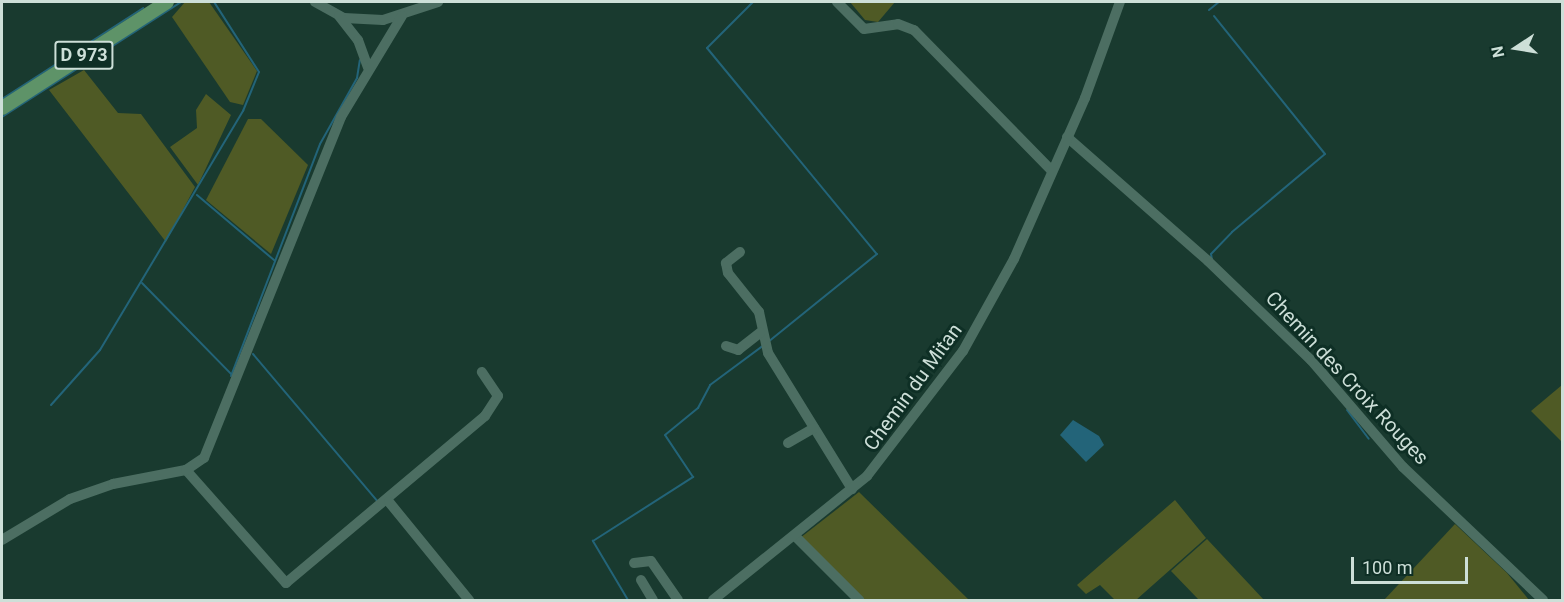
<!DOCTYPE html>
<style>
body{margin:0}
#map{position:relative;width:1564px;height:602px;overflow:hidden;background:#193a2f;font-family:Roboto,sans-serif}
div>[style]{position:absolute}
.green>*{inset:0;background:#4f5a25}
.water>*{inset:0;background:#236479}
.stream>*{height:2px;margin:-1px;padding:0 1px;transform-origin:1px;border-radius:1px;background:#236479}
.minor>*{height:10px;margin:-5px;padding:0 5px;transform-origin:5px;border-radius:5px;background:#4c6e62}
.major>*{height:14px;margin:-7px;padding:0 7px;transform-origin:7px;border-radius:7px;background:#5e9368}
span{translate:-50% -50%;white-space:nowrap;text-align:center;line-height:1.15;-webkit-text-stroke:6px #0e2f25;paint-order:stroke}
.shield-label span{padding:2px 4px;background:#0e2f25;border:2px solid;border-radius:4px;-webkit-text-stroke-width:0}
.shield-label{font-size:18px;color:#cddfd8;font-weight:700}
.street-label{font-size:20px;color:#cddfd8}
.frame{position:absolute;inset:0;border:3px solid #cddfd8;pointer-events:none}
.north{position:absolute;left:1486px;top:18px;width:60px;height:60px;-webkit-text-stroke:4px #0e2f25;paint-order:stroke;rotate:258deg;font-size:16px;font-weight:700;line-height:24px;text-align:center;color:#cddfd8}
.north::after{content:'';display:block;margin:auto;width:21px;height:27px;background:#cddfd8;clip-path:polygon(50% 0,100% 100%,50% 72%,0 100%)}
.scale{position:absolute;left:1351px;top:557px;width:117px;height:27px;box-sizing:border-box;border:3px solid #cddfd8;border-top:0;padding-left:8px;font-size:18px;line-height:21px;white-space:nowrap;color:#cddfd8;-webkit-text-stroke:4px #0e2f25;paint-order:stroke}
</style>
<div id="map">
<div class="green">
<i style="clip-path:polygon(185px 2px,209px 2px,257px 71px,243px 105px,230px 102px,172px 17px)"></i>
<i style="clip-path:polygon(850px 2px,895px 2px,878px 22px,865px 20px)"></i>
<i style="clip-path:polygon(84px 70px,118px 113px,141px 114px,195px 187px,166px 242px,49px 90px)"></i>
<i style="clip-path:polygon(206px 94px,231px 115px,198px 185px,170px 147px,197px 128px,196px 110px)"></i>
<i style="clip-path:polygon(248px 119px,261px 119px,308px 165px,271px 254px,206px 200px)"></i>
<i style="clip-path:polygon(1562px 385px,1562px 442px,1531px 411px)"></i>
<i style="clip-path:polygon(859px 492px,969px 600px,863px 600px,800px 538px)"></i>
<i style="clip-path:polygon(1175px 500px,1206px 538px,1136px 600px,1115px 600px,1100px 585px,1086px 594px,1077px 585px)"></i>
<i style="clip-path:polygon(1455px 524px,1507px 573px,1529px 600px,1384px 600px)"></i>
<i style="clip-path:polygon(1207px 539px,1264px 600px,1199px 600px,1171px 571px)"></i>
</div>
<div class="water">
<i style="clip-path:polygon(1073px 420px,1099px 436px,1104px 445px,1086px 462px,1060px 435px)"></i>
</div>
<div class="stream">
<i style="left:753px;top:2px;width:65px;rotate:135deg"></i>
<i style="left:707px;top:48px;width:267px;rotate:50.5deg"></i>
<i style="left:877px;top:254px;width:140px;rotate:141.1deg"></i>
<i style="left:1209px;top:10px;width:13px;rotate:-39deg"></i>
<i style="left:2px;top:99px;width:168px;rotate:-32.8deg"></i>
<i style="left:2px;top:117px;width:213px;rotate:-32.7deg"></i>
<i style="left:197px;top:195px;width:102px;rotate:40.2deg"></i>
<i style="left:1212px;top:260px;width:6px;rotate:-99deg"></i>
<i style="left:1211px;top:254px;width:30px;rotate:-46deg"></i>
<i style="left:1232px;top:232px;width:121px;rotate:-40deg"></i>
<i style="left:1325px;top:154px;width:177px;rotate:-128.8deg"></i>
<i style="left:142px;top:283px;width:129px;rotate:45.6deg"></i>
<i style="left:253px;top:354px;width:194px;rotate:49.8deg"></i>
<i style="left:231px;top:376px;width:248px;rotate:-69deg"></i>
<i style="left:320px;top:144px;width:76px;rotate:-60.7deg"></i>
<i style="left:357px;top:78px;width:18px;rotate:-81deg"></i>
<i style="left:51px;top:405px;width:74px;rotate:-48.3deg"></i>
<i style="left:100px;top:350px;width:279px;rotate:-59.1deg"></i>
<i style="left:243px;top:111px;width:42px;rotate:-67.7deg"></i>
<i style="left:259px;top:72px;width:83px;rotate:-122.7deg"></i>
<i style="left:1347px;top:410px;width:36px;rotate:53deg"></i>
<i style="left:628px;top:600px;width:69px;rotate:-120.7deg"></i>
<i style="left:593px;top:541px;width:119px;rotate:-32.6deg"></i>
<i style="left:693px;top:477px;width:50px;rotate:-123.7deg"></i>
<i style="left:665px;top:435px;width:43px;rotate:-39.3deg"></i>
<i style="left:698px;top:408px;width:26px;rotate:-62deg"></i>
<i style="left:710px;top:385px;width:67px;rotate:-36.5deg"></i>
</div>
<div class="minor">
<i style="left:315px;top:2px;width:33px;rotate:29deg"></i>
<i style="left:344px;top:18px;width:39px;rotate:3deg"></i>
<i style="left:383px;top:20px;width:58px;rotate:-18.1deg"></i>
<i style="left:837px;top:2px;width:38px;rotate:45deg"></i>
<i style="left:864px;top:29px;width:34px;rotate:-8deg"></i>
<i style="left:898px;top:24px;width:17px;rotate:21deg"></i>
<i style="left:914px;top:30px;width:197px;rotate:45.6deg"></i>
<i style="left:339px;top:16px;width:31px;rotate:52deg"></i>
<i style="left:358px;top:40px;width:29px;rotate:70deg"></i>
<i style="left:1067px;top:137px;width:188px;rotate:41.3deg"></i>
<i style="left:1208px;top:261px;width:143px;rotate:43.9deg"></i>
<i style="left:1311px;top:360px;width:141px;rotate:49.3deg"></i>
<i style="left:1403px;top:467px;width:193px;rotate:43.5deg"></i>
<i style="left:740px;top:252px;width:18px;rotate:142deg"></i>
<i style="left:726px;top:263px;width:10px;rotate:79deg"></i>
<i style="left:728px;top:273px;width:50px;rotate:51.5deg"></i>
<i style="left:759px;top:312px;width:42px;rotate:77.6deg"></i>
<i style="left:768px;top:353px;width:160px;rotate:58.3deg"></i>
<i style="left:726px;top:346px;width:13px;rotate:18deg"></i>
<i style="left:738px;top:350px;width:28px;rotate:-38deg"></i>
<i style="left:788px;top:443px;width:30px;rotate:-30deg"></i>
<i style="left:186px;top:470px;width:151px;rotate:48.5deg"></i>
<i style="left:286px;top:583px;width:260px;rotate:-40deg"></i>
<i style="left:485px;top:416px;width:24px;rotate:-57deg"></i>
<i style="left:498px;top:396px;width:29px;rotate:-124deg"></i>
<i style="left:389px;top:502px;width:127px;rotate:50.8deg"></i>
<i style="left:795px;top:536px;width:91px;rotate:45deg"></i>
<i style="left:2px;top:540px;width:79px;rotate:-31.1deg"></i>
<i style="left:70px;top:499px;width:46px;rotate:-19.2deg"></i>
<i style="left:113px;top:484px;width:74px;rotate:-10.9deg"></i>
<i style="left:186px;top:470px;width:22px;rotate:-34deg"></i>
<i style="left:204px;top:458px;width:367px;rotate:-68.1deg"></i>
<i style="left:341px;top:117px;width:118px;rotate:-58.9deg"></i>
<i style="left:634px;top:563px;width:17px;rotate:-7deg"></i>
<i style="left:651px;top:561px;width:47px;rotate:55.3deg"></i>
<i style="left:641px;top:580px;width:23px;rotate:59deg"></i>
<i style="left:713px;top:600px;width:198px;rotate:-38.8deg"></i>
<i style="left:867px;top:476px;width:158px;rotate:-52.5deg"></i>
<i style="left:963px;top:351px;width:105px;rotate:-61deg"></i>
<i style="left:1014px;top:259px;width:176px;rotate:-66.2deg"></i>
<i style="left:1085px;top:98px;width:102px;rotate:-70deg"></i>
</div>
<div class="major">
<i style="left:2px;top:108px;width:196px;rotate:-32.7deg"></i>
</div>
<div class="shield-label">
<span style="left:84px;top:55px">D 973</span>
</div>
<div class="street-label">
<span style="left:1347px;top:378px;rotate:47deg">Chemin des Croix Rouges</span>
<span style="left:913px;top:387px;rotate:-54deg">Chemin du Mitan</span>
</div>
<div class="frame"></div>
<div class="north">N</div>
<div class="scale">100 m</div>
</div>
